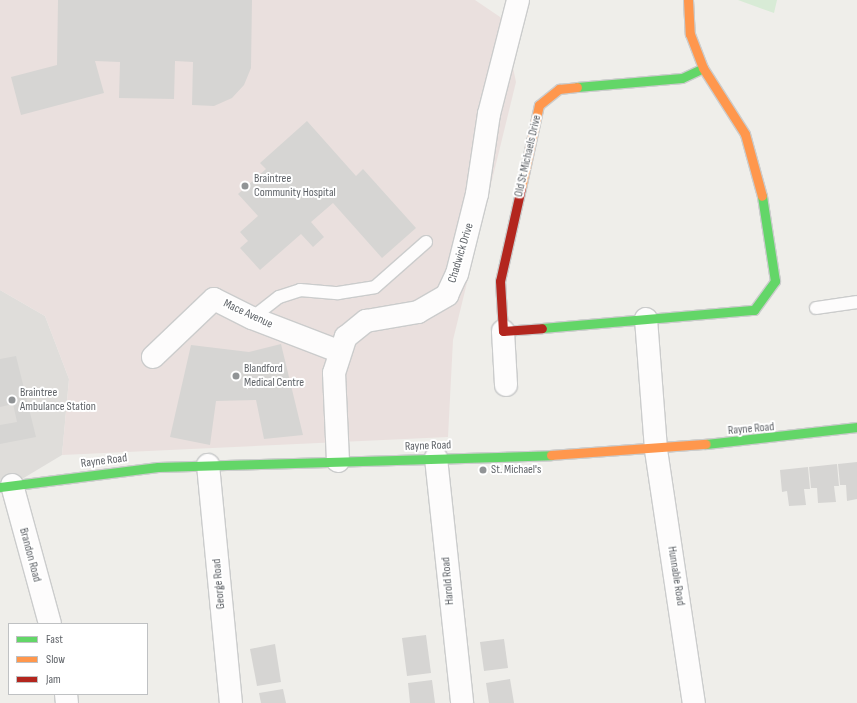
<!DOCTYPE html>
<style>
body{margin:0}
#map{position:relative;width:857px;height:703px;overflow:hidden;background:#efeeea;font-family:"Sofia Sans Condensed",sans-serif}
div>[style]{position:absolute}
.industrial>*{inset:0;background:#dfddda}
.medical>*{inset:0;background:#eae0de}
.green>*{inset:0;background:#d8ebd6}
.building>*{inset:0;background:#d6d5d3}
.roads{filter:drop-shadow(1px 0 #cbcccc) drop-shadow(-1px 0 #cbcccc) drop-shadow(0 1px #cbcccc) drop-shadow(0 -1px #cbcccc)}
.lane>*{height:12px;margin:-6px;padding:0 6px;transform-origin:6px;border-radius:6px;background:#fdfcfc}
.street>*{height:22px;margin:-11px;padding:0 11px;transform-origin:11px;border-radius:11px;background:#fdfcfc}
.fast>*{height:9px;margin:-4.5px;padding:0 4.5px;transform-origin:4.5px;border-radius:4.5px;background:#63d668}
.slow>*{height:9px;margin:-4.5px;padding:0 4.5px;transform-origin:4.5px;border-radius:4.5px;background:#ff974d}
.jam>*{height:9px;margin:-4.5px;padding:0 4.5px;transform-origin:4.5px;border-radius:4.5px;background:#b3261e}
.dots>*{width:11px;height:11px;translate:-50% -50%;box-sizing:border-box;border:2px solid #fff;border-radius:50%}
span{translate:-50% -50%;white-space:nowrap;text-align:center;line-height:1.15;-webkit-text-stroke:4px #fff;paint-order:stroke}
.street-label{font-size:12px;color:#5f6368}
.poi-label{font-size:12px;color:#5f6368}
.left{translate:0 -50%;text-align:left}
.legend{position:absolute;left:8px;top:623px;width:140px;height:72px;box-sizing:border-box;background:#fff;border:1px solid #bfc1c3;margin:0;padding:5px 7px;list-style:none;font-size:12px;color:#5f6368}
.legend li{display:flex;align-items:center;gap:8px;height:20px}
.legend b{width:20px;border:1px solid #bfc1c3}
</style>
<div id="map">
<div class="industrial">
<i style="clip-path:polygon(0 290px,45px 316px,69px 379px,62px 455px,12px 485px,0 487px)"></i>
</div>
<div class="medical">
<i style="clip-path:polygon(0 0,475px 0,503px 19px,516px 82px,453px 340px,448px 437px,62px 455px,69px 379px,45px 316px,0 290px)"></i>
</div>
<div class="green">
<i style="clip-path:polygon(738px 0,777px 0,774px 13px)"></i>
</div>
<div class="building">
<i style="clip-path:polygon(58px 0,252px 0,251px 68px,244px 85px,232px 98px,214px 106px,192px 105px,193px 62px,175px 61px,174px 99px,119px 98px,120px 62px,95px 61px,104px 93px,21px 115px,11px 77px,57px 65px)"></i>
<i style="clip-path:polygon(307px 121px,356px 176px,363px 169px,416px 228px,382px 258px,333px 203px,311px 222px,324px 237px,313px 247px,301px 234px,260px 270px,240px 248px,248px 241px,240px 232px,258px 216px,238px 194px,266px 169px,260px 163px)"></i>
<i style="clip-path:polygon(281px 344px,303px 435px,264px 439px,256px 400px,216px 401px,210px 445px,170px 437px,191px 345px,249px 352px)"></i>
<i style="clip-path:polygon(16px 356px,36px 437px,0 444px,0 425px,17px 422px,13px 404px,0 407px,0 359px)"></i>
<i style="clip-path:polygon(857px 462px,857px 499px,847px 501px,846px 485px,840px 485px,838px 464px)"></i>
<i style="clip-path:polygon(837px 464px,839px 486px,834px 486px,836px 502px,818px 503px,817px 488px,811px 488px,809px 467px)"></i>
<i style="clip-path:polygon(808px 467px,810px 489px,804px 489px,806px 505px,789px 506px,787px 491px,782px 492px,780px 470px)"></i>
<i style="clip-path:polygon(426px 635px,431px 673px,407px 676px,402px 638px)"></i>
<i style="clip-path:polygon(504px 639px,508px 668px,484px 671px,480px 642px)"></i>
<i style="clip-path:polygon(275px 644px,281px 682px,257px 686px,250px 649px)"></i>
<i style="clip-path:polygon(510px 679px,514px 703px,489px 703px,486px 683px)"></i>
<i style="clip-path:polygon(432px 680px,435px 703px,410px 703px,408px 683px)"></i>
<i style="clip-path:polygon(283px 689px,286px 703px,261px 703px,259px 693px)"></i>
</div>
<div class="roads">
<div class="lane">
<i style="left:816px;top:308px;width:41px;rotate:-8.3deg"></i>
<i style="left:252px;top:318px;width:34px;rotate:-38deg"></i>
<i style="left:279px;top:297px;width:22px;rotate:-18deg"></i>
<i style="left:300px;top:290px;width:38px;rotate:5deg"></i>
<i style="left:338px;top:293px;width:37px;rotate:-9deg"></i>
<i style="left:375px;top:287px;width:68px;rotate:-41.4deg"></i>
</div>
<div class="street">
<i style="left:646px;top:319px;width:131px;rotate:85.6deg"></i>
<i style="left:656px;top:450px;width:256px;rotate:81.5deg"></i>
<i style="left:503px;top:331px;width:54px;rotate:86.8deg"></i>
<i style="left:153px;top:357px;width:84px;rotate:-43.6deg"></i>
<i style="left:214px;top:299px;width:42px;rotate:26.6deg"></i>
<i style="left:252px;top:318px;width:92px;rotate:21deg"></i>
<i style="left:436px;top:458px;width:246px;rotate:83.9deg"></i>
<i style="left:338px;top:461px;width:88px;rotate:-92.6deg"></i>
<i style="left:334px;top:373px;width:38px;rotate:-72deg"></i>
<i style="left:346px;top:337px;width:26px;rotate:-39deg"></i>
<i style="left:366px;top:321px;width:53px;rotate:-9.8deg"></i>
<i style="left:418px;top:312px;width:34px;rotate:-30deg"></i>
<i style="left:447px;top:295px;width:23px;rotate:-65deg"></i>
<i style="left:457px;top:274px;width:82px;rotate:-76deg"></i>
<i style="left:477px;top:194px;width:81px;rotate:-81.5deg"></i>
<i style="left:489px;top:114px;width:118px;rotate:-75.7deg"></i>
<i style="left:208px;top:465px;width:239px;rotate:84.5deg"></i>
<i style="left:12px;top:485px;width:144px;rotate:74.7deg"></i>
<i style="left:66px;top:694px;width:9px;rotate:84deg"></i>
</div>
<div class="fast">
<i style="left:577px;top:87px;width:105px;rotate:-4.9deg"></i>
<i style="left:682px;top:78px;width:23px;rotate:-25deg"></i>
<i style="left:542px;top:328px;width:213px;rotate:-4.9deg"></i>
<i style="left:754px;top:310px;width:36px;rotate:-54deg"></i>
<i style="left:775px;top:281px;width:86px;rotate:-98.7deg"></i>
<i style="left:706px;top:444px;width:152px;rotate:-6.4deg"></i>
<i style="left:0;top:487px;width:159px;rotate:-7.2deg"></i>
<i style="left:158px;top:467px;width:393px;rotate:-1.7deg"></i>
</div>
<div class="slow">
<i style="left:688px;top:0;width:34px;rotate:87deg"></i>
<i style="left:690px;top:34px;width:36px;rotate:69deg"></i>
<i style="left:703px;top:68px;width:78px;rotate:57.5deg"></i>
<i style="left:745px;top:134px;width:64px;rotate:74.7deg"></i>
<i style="left:521px;top:188px;width:85px;rotate:-77.8deg"></i>
<i style="left:539px;top:105px;width:26px;rotate:-39deg"></i>
<i style="left:559px;top:89px;width:18px;rotate:-6deg"></i>
<i style="left:551px;top:455px;width:155px;rotate:-4.1deg"></i>
</div>
<div class="jam">
<i style="left:521px;top:188px;width:95px;rotate:102.7deg"></i>
<i style="left:500px;top:281px;width:50px;rotate:86.6deg"></i>
<i style="left:503px;top:331px;width:39px;rotate:-4deg"></i>
</div>
</div>
<div class="dots">
<i style="left:245px;top:186px;background:#919496"></i>
<i style="left:236px;top:376px;background:#919496"></i>
<i style="left:12px;top:400px;background:#919496"></i>
<i style="left:483px;top:470px;background:#919496"></i>
</div>
<div class="street-label">
<span style="left:528px;top:156px;rotate:-77deg">Old St Michaels Drive</span>
<span style="left:461px;top:253px;rotate:-73deg">Chadwick Drive</span>
<span style="left:248px;top:314px;rotate:25deg">Mace Avenue</span>
<span style="left:751px;top:429px;rotate:-5deg">Rayne Road</span>
<span style="left:428px;top:446px;rotate:-2deg">Rayne Road</span>
<span style="left:104px;top:461px;rotate:-7deg">Rayne Road</span>
<span style="left:30px;top:555px;rotate:75deg">Brandon Road</span>
<span style="left:676px;top:576px;rotate:81deg">Hunnable Road</span>
<span style="left:448px;top:581px;rotate:-95deg">Harold Road</span>
<span style="left:219px;top:584px;rotate:-95deg">George Road</span>
</div>
<div class="poi-label">
<span class="left" style="left:254px;top:186px">Braintree<br>Community Hospital</span>
<span class="left" style="left:244px;top:376px">Blandford<br>Medical Centre</span>
<span class="left" style="left:20px;top:400px">Braintree<br>Ambulance Station</span>
<span class="left" style="left:491px;top:470px">St. Michael's</span>
</div>
<ul class="legend">
<li><b style="height:5px;background:#63d668"></b>Fast</li>
<li><b style="height:5px;background:#ff974d"></b>Slow</li>
<li><b style="height:5px;background:#b3261e"></b>Jam</li>
</ul>
</div>
